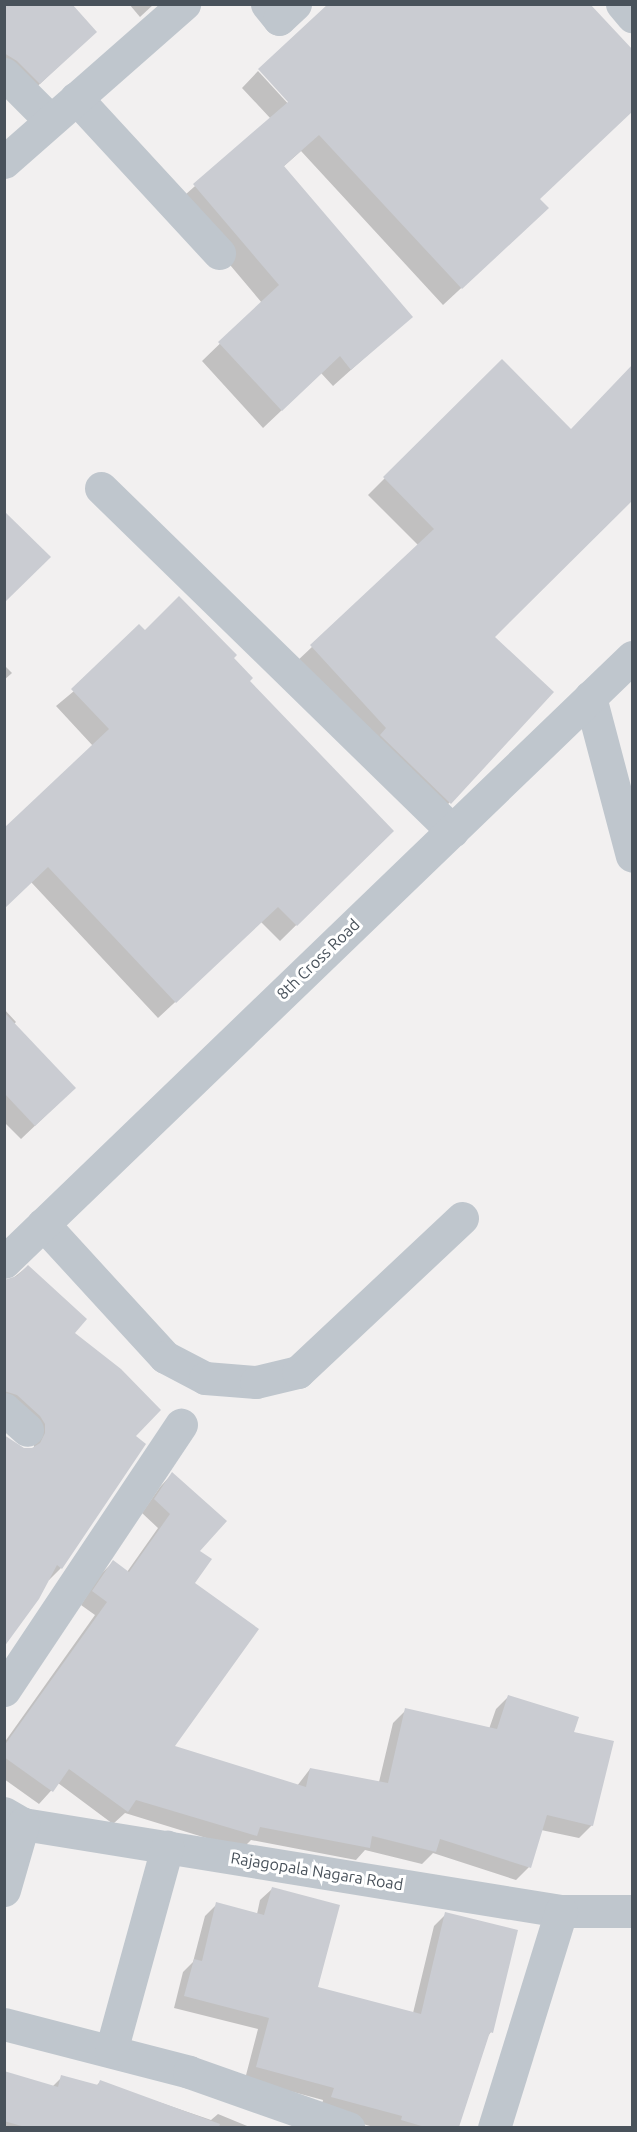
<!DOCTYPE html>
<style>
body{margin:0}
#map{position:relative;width:637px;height:2132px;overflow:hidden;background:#f2f0f0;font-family:Ubuntu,sans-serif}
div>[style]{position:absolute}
.shadow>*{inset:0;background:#0003}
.building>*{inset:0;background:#caccd2}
.minor>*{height:33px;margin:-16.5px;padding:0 16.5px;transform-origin:16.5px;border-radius:16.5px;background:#bfc6cd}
span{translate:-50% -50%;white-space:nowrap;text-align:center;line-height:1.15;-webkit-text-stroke:6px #fff;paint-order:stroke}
.street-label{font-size:16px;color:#49525b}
.frame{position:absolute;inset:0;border:6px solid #49525b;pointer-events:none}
</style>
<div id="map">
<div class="shadow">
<i style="clip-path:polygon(4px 4px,80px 46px,25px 98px,4px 77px)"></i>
<i style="clip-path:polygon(129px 4px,154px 4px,140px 17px)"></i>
<i style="clip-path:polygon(327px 4px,588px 4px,529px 225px,443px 305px,301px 151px,283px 167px,410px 317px,333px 386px,321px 373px,263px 428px,202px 361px,262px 303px,177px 202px,271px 119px,242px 88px,258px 71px,292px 108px)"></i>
<i style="clip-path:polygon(502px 361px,571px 431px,493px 637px,450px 802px,434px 819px,295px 663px,419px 546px,368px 495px)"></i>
<i style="clip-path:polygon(145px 632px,232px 658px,248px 681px,392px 831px,280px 941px,261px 922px,158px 1018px,31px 882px,93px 746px,56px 706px)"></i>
<i style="clip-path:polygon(4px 665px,12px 673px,4px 680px)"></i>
<i style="clip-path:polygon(4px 1009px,16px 1022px,14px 1024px,60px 1102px,21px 1139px,4px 1122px)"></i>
<i style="clip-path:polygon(27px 1267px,72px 1333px,134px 1437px,61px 1568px,49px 1580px,23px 1450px,34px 1448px,34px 1437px,4px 1407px,4px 1282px,8px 1282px)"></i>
<i style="clip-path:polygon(172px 1474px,198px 1551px,172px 1747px,297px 1786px,310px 1769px,379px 1782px,393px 1723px,406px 1710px,489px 1729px,496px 1709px,509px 1696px,572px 1733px,592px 1825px,579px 1838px,541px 1830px,529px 1867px,516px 1880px,433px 1853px,422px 1864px,365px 1850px,356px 1860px,251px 1840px,242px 1849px,125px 1813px,113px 1824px,58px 1783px,39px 1804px,4px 1779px,4px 1743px,95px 1615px,81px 1605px,100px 1575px,113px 1562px,127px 1572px,158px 1528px,142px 1513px,160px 1487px)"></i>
<i style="clip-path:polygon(272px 1889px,316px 1988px,413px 2013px,434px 1926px,446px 1914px,491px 2032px,488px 2036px,458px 2128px,378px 2128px,320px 2113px,323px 2100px,245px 2079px,258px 2029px,174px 2008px,183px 1972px,193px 1962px,205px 1916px,217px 1904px,257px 1914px,260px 1900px)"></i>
<i style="clip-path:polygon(4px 2073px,52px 2087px,62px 2077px,96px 2086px,100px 2082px,211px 2120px,218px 2114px,252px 2128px,4px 2128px)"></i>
</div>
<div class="building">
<i style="clip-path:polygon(4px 4px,72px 4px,97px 32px,40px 84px,17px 61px,4px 53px)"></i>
<i style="clip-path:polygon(328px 4px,590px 4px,633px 50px,633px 111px,540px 199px,549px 208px,462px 289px,319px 135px,284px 166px,413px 317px,351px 370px,340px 356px,282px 411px,218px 342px,279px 285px,193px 184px,288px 102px,258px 69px)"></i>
<i style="clip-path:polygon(502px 359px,571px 429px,633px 364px,633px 500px,495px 637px,554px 692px,451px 804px,380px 735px,386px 728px,310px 645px,434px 529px,383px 477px)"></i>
<i style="clip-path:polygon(4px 511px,51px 557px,4px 603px)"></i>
<i style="clip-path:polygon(179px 596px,237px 655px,234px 658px,253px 678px,250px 681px,394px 831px,297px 926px,278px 907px,176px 1003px,48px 867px,4px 909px,4px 828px,109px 729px,71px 689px,139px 624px,145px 630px)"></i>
<i style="clip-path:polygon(4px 1012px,76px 1088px,35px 1126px,4px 1093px)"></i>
<i style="clip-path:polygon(28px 1265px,87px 1319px,75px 1333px,121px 1369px,161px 1410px,136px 1436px,146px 1444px,62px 1569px,57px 1565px,39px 1599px,4px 1647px,4px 1435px,24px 1448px,32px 1448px,40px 1443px,45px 1433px,45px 1424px,40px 1416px,17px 1395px,4px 1391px,4px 1280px,17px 1276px)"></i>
<i style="clip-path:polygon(172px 1472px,227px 1521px,200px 1551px,212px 1559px,195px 1583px,259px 1629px,175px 1746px,306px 1787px,310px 1768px,388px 1783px,405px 1708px,497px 1729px,508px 1695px,579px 1717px,574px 1732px,614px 1741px,593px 1826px,547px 1815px,531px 1868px,440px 1839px,436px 1852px,372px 1836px,370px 1848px,260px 1827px,257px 1836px,136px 1800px,128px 1812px,69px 1769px,53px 1792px,4px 1757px,4px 1746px,107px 1602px,92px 1591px,113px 1560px,129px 1572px,170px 1514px,154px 1499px)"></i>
<i style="clip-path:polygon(272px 1887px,340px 1905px,318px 1987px,421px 2014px,445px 1912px,518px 1930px,493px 2033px,490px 2032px,459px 2127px,425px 2127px,401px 2120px,402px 2116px,331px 2097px,334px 2088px,256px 2067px,269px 2018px,184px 1996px,194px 1959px,202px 1961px,216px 1902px,264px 1915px)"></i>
<i style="clip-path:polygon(4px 2071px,58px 2087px,61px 2075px,98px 2085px,100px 2080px,220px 2124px,219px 2127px,25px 2127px,4px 2121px)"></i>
</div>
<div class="minor">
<i style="left:267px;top:4px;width:19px;rotate:51deg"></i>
<i style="left:279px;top:19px;width:22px;rotate:-43deg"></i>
<i style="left:622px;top:4px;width:16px;rotate:50deg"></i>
<i style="left:4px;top:74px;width:65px;rotate:45deg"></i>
<i style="left:76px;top:98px;width:211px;rotate:47.3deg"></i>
<i style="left:4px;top:162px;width:240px;rotate:-41.3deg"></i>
<i style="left:101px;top:488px;width:491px;rotate:44.3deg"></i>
<i style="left:590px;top:697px;width:164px;rotate:75.2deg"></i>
<i style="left:43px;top:1224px;width:180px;rotate:47.5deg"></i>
<i style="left:165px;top:1357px;width:45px;rotate:27.7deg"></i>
<i style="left:205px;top:1378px;width:51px;rotate:4.5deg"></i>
<i style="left:256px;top:1382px;width:43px;rotate:-13.4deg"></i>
<i style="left:298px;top:1372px;width:225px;rotate:-43.2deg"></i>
<i style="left:4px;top:1262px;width:872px;rotate:-43.93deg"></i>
<i style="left:4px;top:1409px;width:31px;rotate:42deg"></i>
<i style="left:4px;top:1690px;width:319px;rotate:-56.3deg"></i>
<i style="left:4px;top:1813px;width:22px;rotate:30deg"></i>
<i style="left:23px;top:1824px;width:545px;rotate:9.19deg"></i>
<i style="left:561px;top:1911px;width:71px"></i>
<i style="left:4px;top:1890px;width:69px;rotate:-73.9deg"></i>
<i style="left:4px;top:2024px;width:191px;rotate:14.5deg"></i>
<i style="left:189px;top:2072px;width:169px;rotate:19.4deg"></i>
<i style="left:111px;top:2051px;width:212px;rotate:-74.6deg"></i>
<i style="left:494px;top:2128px;width:227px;rotate:-72.8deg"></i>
</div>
<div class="street-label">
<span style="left:318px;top:959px;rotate:-44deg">8th Cross Road</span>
<span style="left:317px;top:1871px;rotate:9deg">Rajagopala Nagara Road</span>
</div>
<div class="frame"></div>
</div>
